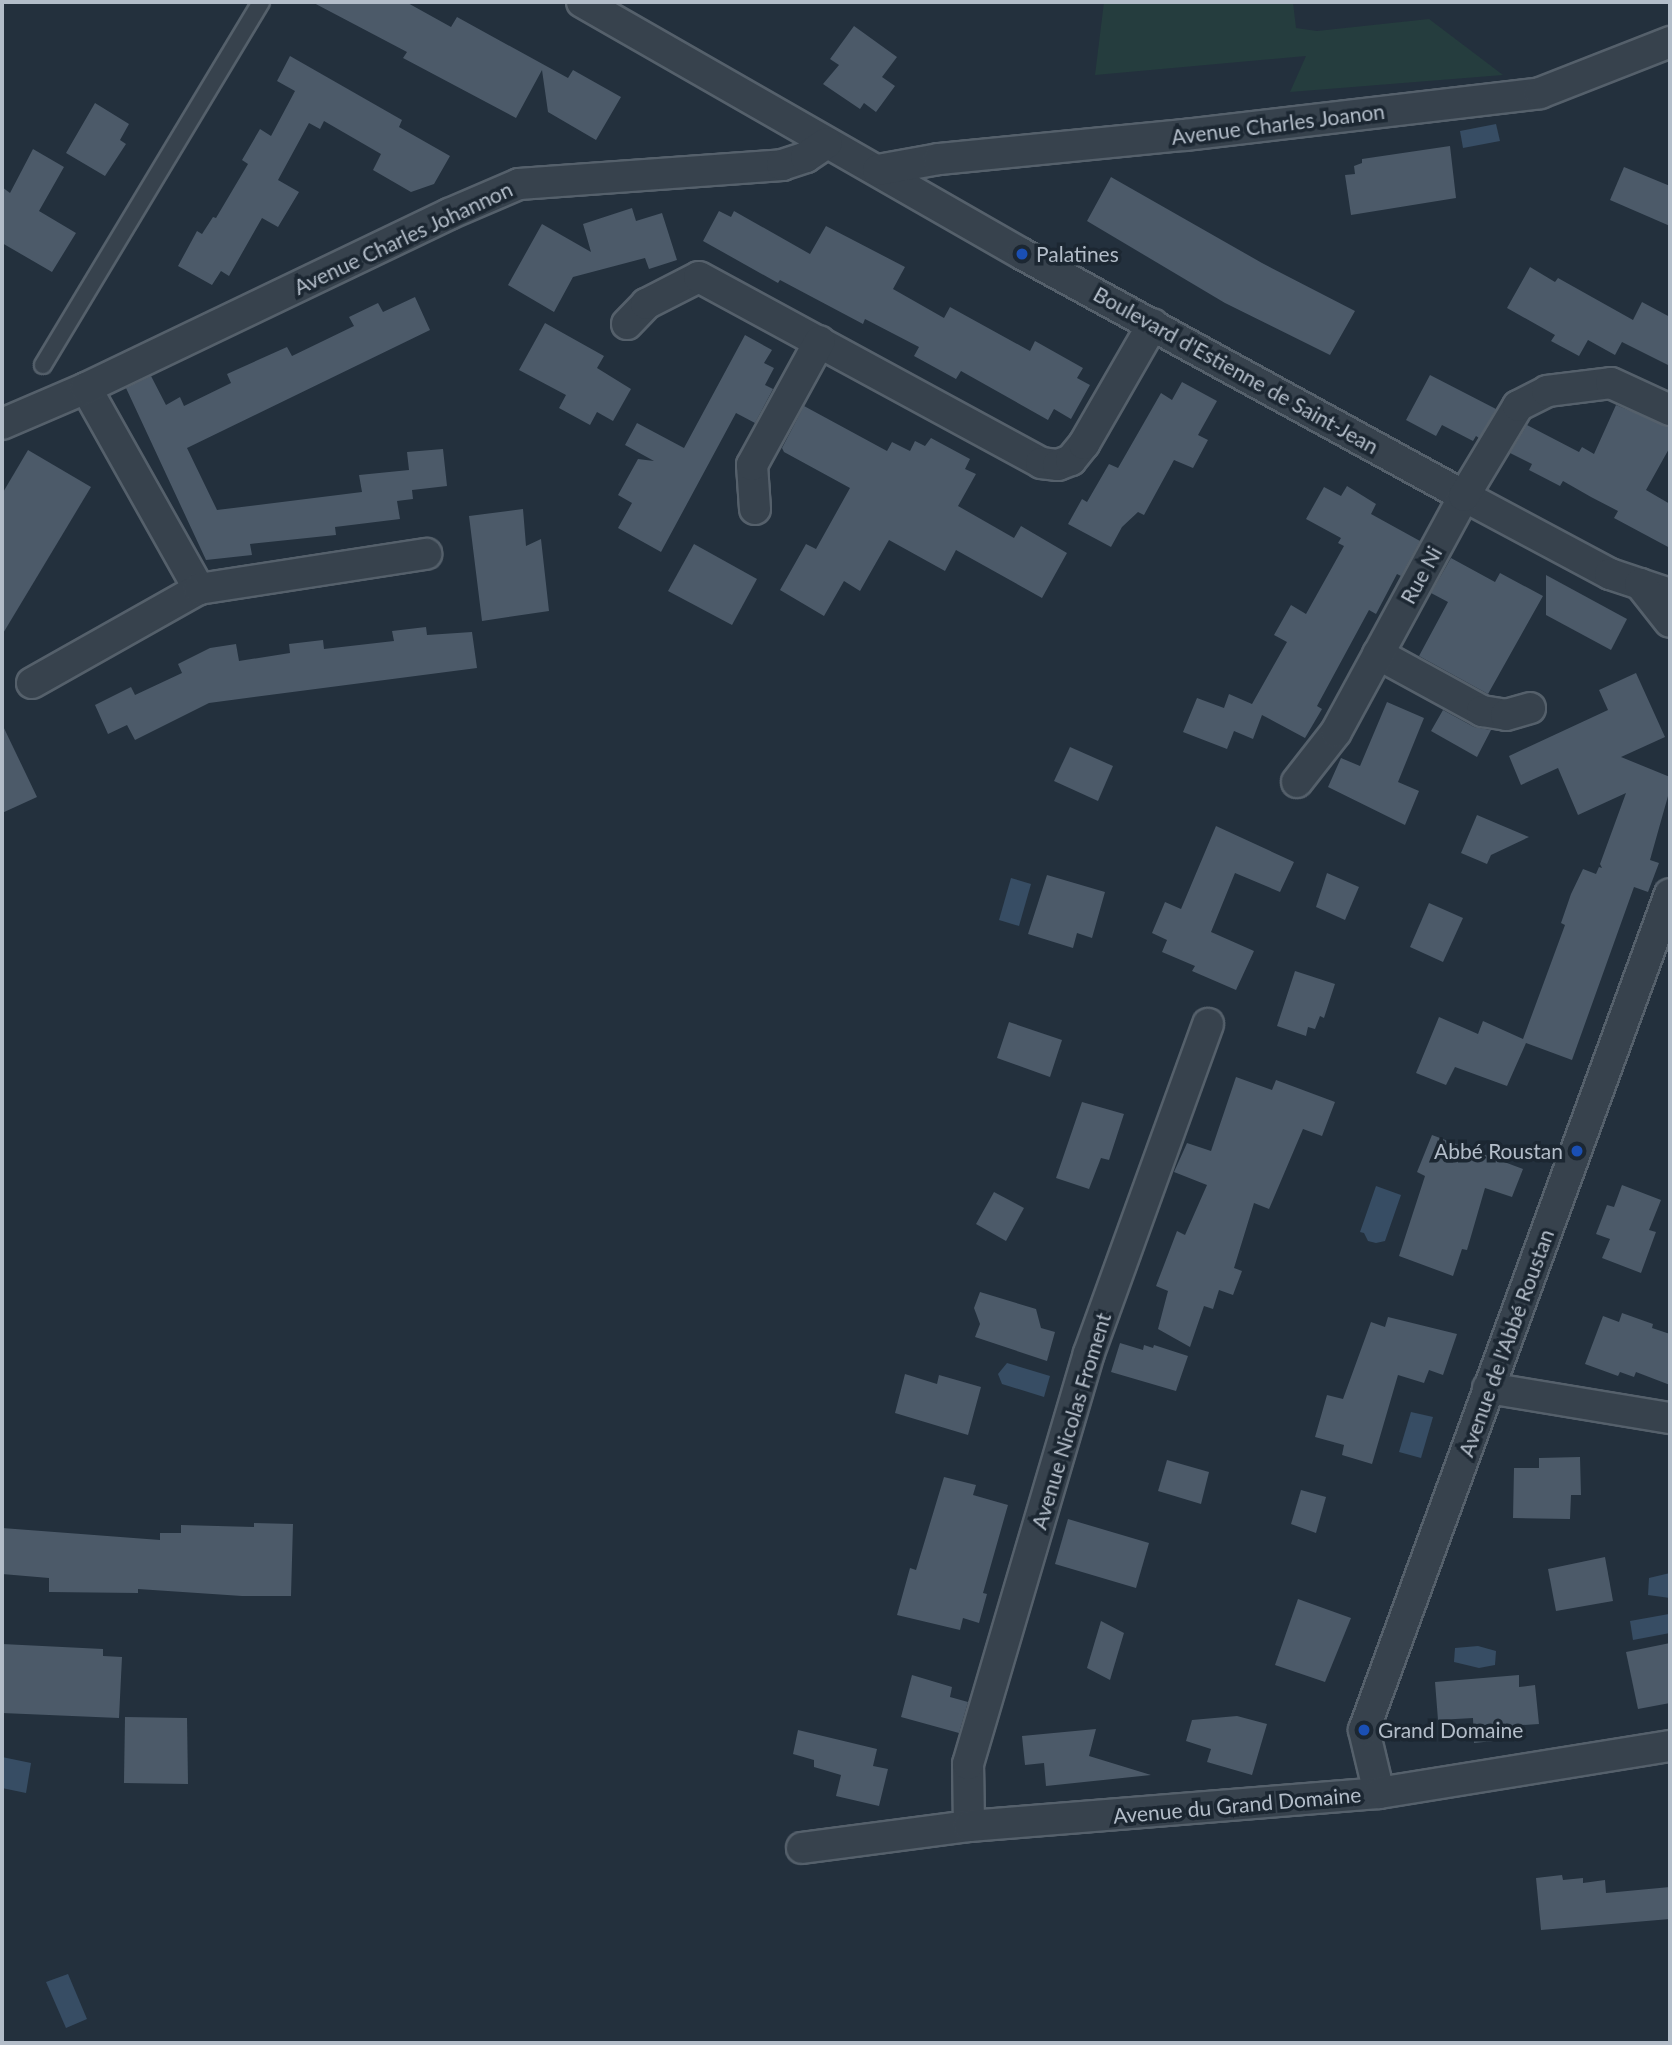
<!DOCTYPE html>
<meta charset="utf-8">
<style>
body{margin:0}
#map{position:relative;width:1672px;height:2045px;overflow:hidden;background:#23303d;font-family:Lato,sans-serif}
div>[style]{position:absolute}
.green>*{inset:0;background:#253d3e}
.water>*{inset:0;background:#374d64}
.building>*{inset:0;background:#4c5a69}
.roads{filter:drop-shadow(2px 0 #55606b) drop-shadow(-2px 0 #55606b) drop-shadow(0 2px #55606b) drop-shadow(0 -2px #55606b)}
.lane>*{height:16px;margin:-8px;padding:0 8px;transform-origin:8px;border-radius:8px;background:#37424d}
.street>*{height:30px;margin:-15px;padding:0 15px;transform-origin:15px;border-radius:15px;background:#37424d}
.dots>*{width:19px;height:19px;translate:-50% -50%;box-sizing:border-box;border:4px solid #1c2732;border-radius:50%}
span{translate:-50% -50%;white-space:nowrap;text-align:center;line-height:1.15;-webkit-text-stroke:7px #1c2732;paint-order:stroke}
.street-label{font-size:21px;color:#b3bdc9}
.poi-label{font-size:21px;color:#b3bdc9}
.left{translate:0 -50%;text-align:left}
.right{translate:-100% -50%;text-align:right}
.frame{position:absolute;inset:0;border:4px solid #b3bdc9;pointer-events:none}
</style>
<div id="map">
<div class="green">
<i style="clip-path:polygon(1104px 2px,1293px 2px,1296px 28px,1317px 31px,1429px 19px,1503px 75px,1290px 92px,1306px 56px,1095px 75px)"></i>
</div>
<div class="water">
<i style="clip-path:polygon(1496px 124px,1500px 141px,1463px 148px,1460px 131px)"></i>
<i style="clip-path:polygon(1011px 878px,1031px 884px,1019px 926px,999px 920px)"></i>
<i style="clip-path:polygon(1376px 1186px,1401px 1195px,1385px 1241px,1376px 1243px,1368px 1241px,1364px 1233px,1360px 1232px)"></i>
<i style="clip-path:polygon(1007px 1363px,1050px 1376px,1044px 1397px,1002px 1384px,998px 1374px)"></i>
<i style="clip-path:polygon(1411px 1412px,1433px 1417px,1421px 1458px,1399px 1452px)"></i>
<i style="clip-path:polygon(1670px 1573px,1670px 1598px,1648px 1595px,1649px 1578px)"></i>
<i style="clip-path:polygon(1669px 1614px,1670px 1633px,1633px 1640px,1630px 1621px)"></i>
<i style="clip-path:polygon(1478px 1646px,1496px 1651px,1495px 1665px,1479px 1668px,1454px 1662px,1455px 1648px)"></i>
<i style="clip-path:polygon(2px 1757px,31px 1763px,26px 1793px,2px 1788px)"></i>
<i style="clip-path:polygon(68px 1974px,87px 2019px,66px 2028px,46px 1982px)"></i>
</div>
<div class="building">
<i style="clip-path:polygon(312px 2px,406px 2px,451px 27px,457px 17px,568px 78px,573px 70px,621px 97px,596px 140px,548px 112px,542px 70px,516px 118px,403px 58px,407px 52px)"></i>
<i style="clip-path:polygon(854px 26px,897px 57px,882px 77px,895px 86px,876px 112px,864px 103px,860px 109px,823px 84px,839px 65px,830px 59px)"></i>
<i style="clip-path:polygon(290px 56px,402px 120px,399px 127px,450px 156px,434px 184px,411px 192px,373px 170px,381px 154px,324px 121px,320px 129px,309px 123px,278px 180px,299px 192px,278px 227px,262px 218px,229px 276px,221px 271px,212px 285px,178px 266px,197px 231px,202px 234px,213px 217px,216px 218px,248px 164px,242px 160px,260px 129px,271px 136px,295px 91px,277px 81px)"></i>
<i style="clip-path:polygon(95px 103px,129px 124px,120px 140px,126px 144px,105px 176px,66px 153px)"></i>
<i style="clip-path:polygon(1450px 146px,1456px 198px,1351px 215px,1345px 175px,1355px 174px,1354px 166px,1362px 163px,1362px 159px)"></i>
<i style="clip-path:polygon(33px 149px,64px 167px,39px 211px,76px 233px,52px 272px,2px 243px,2px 187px,10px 193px)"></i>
<i style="clip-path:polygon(1624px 167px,1670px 186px,1670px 226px,1610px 200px)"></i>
<i style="clip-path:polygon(1111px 177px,1262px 263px,1355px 311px,1330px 355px,1225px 303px,1087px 221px)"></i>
<i style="clip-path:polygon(632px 208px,636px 221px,662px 213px,677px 260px,649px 269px,645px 258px,573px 277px,554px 312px,508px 285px,542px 224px,591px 252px,583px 224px)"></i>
<i style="clip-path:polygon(719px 211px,731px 217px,734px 211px,810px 254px,826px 226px,905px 267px,893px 289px,944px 318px,950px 307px,1030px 351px,1035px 341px,1083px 368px,1077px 378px,1090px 385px,1071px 419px,1054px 409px,1048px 420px,961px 371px,956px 379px,914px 356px,919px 347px,865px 319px,863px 324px,780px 280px,778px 283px,703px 241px)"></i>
<i style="clip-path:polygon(1530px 267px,1555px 282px,1558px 278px,1633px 320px,1642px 302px,1670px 317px,1670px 366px,1622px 342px,1615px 355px,1588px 340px,1579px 356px,1551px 341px,1555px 335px,1507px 308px)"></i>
<i style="clip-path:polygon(415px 297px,430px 330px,187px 448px,217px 510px,362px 492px,359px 475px,409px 470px,407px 452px,443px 449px,447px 486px,412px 490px,413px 499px,397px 501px,400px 519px,335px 527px,336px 535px,250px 544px,252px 555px,206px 560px,126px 388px,151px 376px,166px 405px,180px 397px,184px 406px,231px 383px,227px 374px,287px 347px,292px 356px,354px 326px,349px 317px,378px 303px,383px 312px)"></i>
<i style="clip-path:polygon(545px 323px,604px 356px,597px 368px,631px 389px,613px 421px,597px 412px,590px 425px,559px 408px,566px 395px,519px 370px)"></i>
<i style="clip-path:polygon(745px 335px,772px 350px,764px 363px,774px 368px,765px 385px,773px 389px,755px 423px,736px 413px,661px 552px,618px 528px,632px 503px,618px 495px,638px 459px,654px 461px,625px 445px,637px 423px,684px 448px)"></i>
<i style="clip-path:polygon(1430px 375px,1496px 409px,1479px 438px,1476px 436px,1473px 441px,1442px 425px,1436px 436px,1406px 420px)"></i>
<i style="clip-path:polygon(1182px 382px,1217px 401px,1198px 435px,1208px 440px,1193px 468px,1174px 460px,1144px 515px,1138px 512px,1122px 527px,1111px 547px,1068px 524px,1082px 499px,1087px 502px,1109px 464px,1118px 468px,1161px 393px,1172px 400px)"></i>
<i style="clip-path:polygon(1616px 405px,1670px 427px,1670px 447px,1646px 490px,1670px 504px,1670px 548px,1614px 518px,1618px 511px,1591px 497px,1563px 481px,1560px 486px,1529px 470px,1532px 464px,1510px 453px,1527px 425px,1579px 452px,1582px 447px,1594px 454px)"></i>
<i style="clip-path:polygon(804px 406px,887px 451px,892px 442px,910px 451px,915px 441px,925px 446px,931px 438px,970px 459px,965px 469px,976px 474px,958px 506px,1014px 538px,1021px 526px,1067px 553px,1042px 598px,956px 550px,945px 571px,889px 540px,860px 591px,844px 581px,824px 616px,780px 590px,806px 544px,816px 549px,850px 488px,784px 452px,782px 448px)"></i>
<i style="clip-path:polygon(28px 450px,91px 487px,2px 635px,2px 494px)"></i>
<i style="clip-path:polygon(1347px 486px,1376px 504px,1371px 514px,1420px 541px,1401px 576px,1397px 574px,1376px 614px,1369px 610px,1317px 706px,1322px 709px,1305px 738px,1262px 715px,1253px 739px,1234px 731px,1227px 749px,1183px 732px,1197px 698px,1224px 708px,1229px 694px,1252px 704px,1287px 642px,1274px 635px,1291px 605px,1306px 614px,1344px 546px,1338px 543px,1341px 538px,1306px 519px,1324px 487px,1341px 496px)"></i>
<i style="clip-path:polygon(523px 509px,526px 546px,541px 539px,549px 611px,482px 621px,469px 516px)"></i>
<i style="clip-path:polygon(694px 544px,757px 579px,732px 625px,668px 591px)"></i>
<i style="clip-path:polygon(1451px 558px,1495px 582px,1500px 573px,1543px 596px,1488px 694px,1419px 656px,1448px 602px,1431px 593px)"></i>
<i style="clip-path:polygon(1546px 575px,1627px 619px,1611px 650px,1546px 615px)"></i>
<i style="clip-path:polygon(426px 627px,427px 635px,472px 632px,477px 668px,209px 703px,135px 740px,127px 725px,108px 734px,95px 705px,131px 687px,135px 695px,182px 673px,178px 664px,210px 648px,236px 644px,239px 661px,290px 653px,289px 644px,323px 640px,324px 649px,394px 641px,392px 631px)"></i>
<i style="clip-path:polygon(1636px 673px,1665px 737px,1621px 757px,1670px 777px,1670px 789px,1650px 860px,1659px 863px,1648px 892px,1634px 887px,1572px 1060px,1526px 1043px,1507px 1086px,1455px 1067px,1446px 1085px,1416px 1073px,1439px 1017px,1478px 1034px,1483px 1021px,1523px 1039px,1565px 925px,1561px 923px,1571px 894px,1583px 869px,1596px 874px,1599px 867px,1602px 868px,1600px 864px,1626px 793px,1578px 815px,1558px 768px,1521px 785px,1509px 756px,1608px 710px,1599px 690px)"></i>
<i style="clip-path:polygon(1387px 702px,1424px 718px,1398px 782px,1419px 791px,1405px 825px,1328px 787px,1341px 758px,1360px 766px)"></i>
<i style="clip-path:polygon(1443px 710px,1474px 727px,1491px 730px,1477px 757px,1431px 731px)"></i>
<i style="clip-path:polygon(2px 724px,37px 797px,2px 813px)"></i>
<i style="clip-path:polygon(1070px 747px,1113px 766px,1098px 801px,1054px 781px)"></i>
<i style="clip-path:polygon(1477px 815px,1529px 837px,1491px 855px,1487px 864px,1461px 853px)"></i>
<i style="clip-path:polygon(1216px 826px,1294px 862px,1280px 892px,1235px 873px,1211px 932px,1254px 951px,1236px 990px,1192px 971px,1195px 966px,1162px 952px,1167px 940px,1152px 933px,1165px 902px,1181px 909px)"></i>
<i style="clip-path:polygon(1327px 873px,1359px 887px,1345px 920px,1316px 907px)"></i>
<i style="clip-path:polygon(1047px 875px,1105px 892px,1092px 938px,1077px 933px,1073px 948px,1028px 934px)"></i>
<i style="clip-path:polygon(1429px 903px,1463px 918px,1443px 962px,1410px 947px)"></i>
<i style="clip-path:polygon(1295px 971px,1335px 984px,1324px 1018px,1320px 1016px,1315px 1029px,1308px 1027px,1306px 1036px,1277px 1026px)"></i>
<i style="clip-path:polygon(1009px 1022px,1062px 1040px,1050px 1077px,997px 1058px)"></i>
<i style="clip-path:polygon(1236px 1077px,1272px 1090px,1276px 1080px,1335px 1102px,1322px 1136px,1303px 1129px,1269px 1209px,1254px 1203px,1234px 1268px,1242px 1271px,1233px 1295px,1219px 1290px,1213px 1309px,1204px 1306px,1190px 1347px,1158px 1329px,1168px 1291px,1156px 1286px,1177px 1231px,1185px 1235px,1207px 1185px,1174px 1172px,1187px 1143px,1211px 1151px)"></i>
<i style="clip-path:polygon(1082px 1102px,1124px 1114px,1109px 1160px,1101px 1158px,1089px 1189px,1056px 1178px)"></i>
<i style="clip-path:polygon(1432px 1135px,1523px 1169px,1512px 1197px,1485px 1188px,1467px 1250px,1462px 1249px,1453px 1276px,1399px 1256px,1425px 1176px,1417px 1172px)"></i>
<i style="clip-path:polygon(1622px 1185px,1661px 1200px,1649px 1230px,1656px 1232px,1641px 1273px,1602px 1258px,1610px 1239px,1596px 1234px,1607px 1205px,1614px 1207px)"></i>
<i style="clip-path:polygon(994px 1192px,1024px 1208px,1006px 1241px,976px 1224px)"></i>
<i style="clip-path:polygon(980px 1292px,1036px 1309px,1041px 1328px,1055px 1332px,1047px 1361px,975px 1337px,980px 1324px,974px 1308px)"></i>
<i style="clip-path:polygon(1622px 1313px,1653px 1324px,1652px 1328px,1670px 1334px,1670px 1385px,1636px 1372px,1634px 1377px,1620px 1372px,1618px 1376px,1585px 1364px,1603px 1316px,1619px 1322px)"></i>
<i style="clip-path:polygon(1388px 1317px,1457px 1334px,1443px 1375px,1429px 1370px,1424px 1383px,1398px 1375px,1372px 1464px,1342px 1455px,1344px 1445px,1315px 1437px,1327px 1395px,1343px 1399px,1371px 1322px,1385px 1327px)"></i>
<i style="clip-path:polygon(1120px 1343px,1143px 1350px,1144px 1345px,1153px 1348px,1154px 1345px,1188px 1356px,1176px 1391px,1111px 1372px)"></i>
<i style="clip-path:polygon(905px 1374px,937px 1384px,939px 1375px,981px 1387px,968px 1435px,895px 1413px)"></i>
<i style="clip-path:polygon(1580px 1457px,1581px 1495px,1571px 1495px,1570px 1519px,1513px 1518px,1514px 1468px,1539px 1468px,1539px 1458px)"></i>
<i style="clip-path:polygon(1167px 1460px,1209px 1472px,1201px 1504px,1158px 1491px)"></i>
<i style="clip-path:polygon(944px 1477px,976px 1485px,973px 1495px,1008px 1505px,983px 1593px,987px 1594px,979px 1623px,963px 1618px,960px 1630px,897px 1615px,910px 1568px,916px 1570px)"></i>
<i style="clip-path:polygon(1301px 1490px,1326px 1497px,1316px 1533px,1291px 1524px)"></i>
<i style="clip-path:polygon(1068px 1519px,1149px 1543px,1136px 1588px,1055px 1564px)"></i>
<i style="clip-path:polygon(254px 1523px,293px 1524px,291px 1596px,242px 1596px,138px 1589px,138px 1593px,49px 1592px,49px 1578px,2px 1574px,2px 1528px,160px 1540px,160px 1533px,181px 1533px,181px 1525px,254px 1527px)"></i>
<i style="clip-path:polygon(1605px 1557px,1613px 1601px,1556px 1611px,1548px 1569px)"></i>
<i style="clip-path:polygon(1298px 1599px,1351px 1618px,1325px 1682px,1275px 1665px)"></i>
<i style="clip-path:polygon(1101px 1621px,1124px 1633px,1110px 1680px,1087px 1668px)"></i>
<i style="clip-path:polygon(1670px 1643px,1670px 1703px,1638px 1709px,1626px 1652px)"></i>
<i style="clip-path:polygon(2px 1644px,103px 1649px,103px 1656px,122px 1657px,119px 1718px,2px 1713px)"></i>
<i style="clip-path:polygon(912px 1675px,952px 1687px,950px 1697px,968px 1702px,959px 1733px,901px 1717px)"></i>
<i style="clip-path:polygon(1519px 1675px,1519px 1687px,1535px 1685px,1539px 1724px,1522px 1725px,1523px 1738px,1474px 1743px,1473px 1718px,1438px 1720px,1435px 1682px)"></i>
<i style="clip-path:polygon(1237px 1716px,1267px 1724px,1252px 1775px,1207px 1762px,1211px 1749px,1186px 1741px,1192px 1720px)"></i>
<i style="clip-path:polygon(125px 1717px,187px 1718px,188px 1784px,124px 1783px)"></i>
<i style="clip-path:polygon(1096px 1729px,1089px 1756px,1151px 1775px,1046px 1786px,1044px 1763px,1025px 1765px,1022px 1736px)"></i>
<i style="clip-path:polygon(798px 1730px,877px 1749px,873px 1766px,888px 1769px,879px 1806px,836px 1796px,841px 1775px,814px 1767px,814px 1760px,793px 1754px)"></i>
<i style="clip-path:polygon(1562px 1875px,1563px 1880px,1583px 1878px,1583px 1883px,1605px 1880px,1606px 1893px,1670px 1887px,1670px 1919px,1541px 1930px,1536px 1878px)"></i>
</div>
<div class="roads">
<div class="lane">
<i style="left:43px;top:365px;width:423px;rotate:-59deg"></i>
</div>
<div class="street">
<i style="left:582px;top:2px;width:507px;rotate:29.8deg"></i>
<i style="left:1022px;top:254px;width:504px;rotate:28.7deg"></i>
<i style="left:1464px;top:496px;width:166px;rotate:28.1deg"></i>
<i style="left:1610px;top:574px;width:63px;rotate:18.4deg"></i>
<i style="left:878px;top:170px;width:62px;rotate:-10.2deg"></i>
<i style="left:939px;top:159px;width:247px;rotate:-5.6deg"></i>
<i style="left:1185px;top:135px;width:357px;rotate:-6.7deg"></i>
<i style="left:1540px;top:93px;width:140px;rotate:-21.4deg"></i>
<i style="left:627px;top:324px;width:28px;rotate:-46deg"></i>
<i style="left:646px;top:304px;width:59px;rotate:-27deg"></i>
<i style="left:699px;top:277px;width:389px;rotate:28.5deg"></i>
<i style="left:1041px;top:463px;width:17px;rotate:7deg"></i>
<i style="left:1058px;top:465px;width:14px;rotate:-21deg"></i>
<i style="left:1071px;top:460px;width:21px;rotate:-51deg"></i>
<i style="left:1084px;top:444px;width:138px;rotate:-60.1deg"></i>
<i style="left:86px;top:388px;width:231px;rotate:60.7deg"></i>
<i style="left:2px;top:424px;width:91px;rotate:-23.2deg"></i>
<i style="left:86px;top:388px;width:403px;rotate:-25.6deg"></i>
<i style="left:449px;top:214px;width:76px;rotate:-23.2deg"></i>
<i style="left:519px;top:184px;width:264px;rotate:-4.1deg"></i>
<i style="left:782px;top:165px;width:25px;rotate:-18deg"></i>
<i style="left:806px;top:157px;width:25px;rotate:-34deg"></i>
<i style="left:755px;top:509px;width:44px;rotate:-93.9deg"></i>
<i style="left:752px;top:465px;width:141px;rotate:-61.3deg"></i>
<i style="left:1640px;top:584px;width:48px;rotate:51.7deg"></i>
<i style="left:1378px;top:654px;width:119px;rotate:28.7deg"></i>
<i style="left:1482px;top:711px;width:24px;rotate:9deg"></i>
<i style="left:1506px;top:715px;width:25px;rotate:-16deg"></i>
<i style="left:32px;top:683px;width:192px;rotate:-29.4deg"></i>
<i style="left:199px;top:589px;width:230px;rotate:-8.8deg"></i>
<i style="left:1297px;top:782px;width:63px;rotate:-52deg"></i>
<i style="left:1336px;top:732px;width:268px;rotate:-61.5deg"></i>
<i style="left:1464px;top:496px;width:105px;rotate:-59deg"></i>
<i style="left:1518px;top:406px;width:33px;rotate:-27deg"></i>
<i style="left:1547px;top:391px;width:64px;rotate:-7.1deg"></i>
<i style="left:1611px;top:383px;width:65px;rotate:24.6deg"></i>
<i style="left:1488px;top:1388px;width:184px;rotate:9.4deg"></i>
<i style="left:1379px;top:1793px;width:65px;rotate:-103.4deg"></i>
<i style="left:1364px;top:1730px;width:890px;rotate:-69.9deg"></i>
<i style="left:969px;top:1826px;width:62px;rotate:-90.9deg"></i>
<i style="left:968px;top:1764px;width:428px;rotate:-73.6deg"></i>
<i style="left:1089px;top:1353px;width:350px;rotate:-70.1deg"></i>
<i style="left:802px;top:1848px;width:168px;rotate:-7.5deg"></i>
<i style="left:969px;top:1826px;width:411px;rotate:-4.6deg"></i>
<i style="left:1379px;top:1793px;width:295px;rotate:-9.2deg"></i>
</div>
</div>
<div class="dots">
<i style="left:1022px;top:254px;background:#1a4fb4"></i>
<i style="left:1577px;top:1151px;background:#1a4fb4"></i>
<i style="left:1364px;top:1730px;background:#1a4fb4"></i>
</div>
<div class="street-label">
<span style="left:1278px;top:124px;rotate:-7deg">Avenue Charles Joanon</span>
<span style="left:403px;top:238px;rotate:-25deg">Avenue Charles Johannon</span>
<span style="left:1236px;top:370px;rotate:29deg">Boulevard d'Estienne de Saint-Jean</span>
<span style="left:1421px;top:575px;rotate:-61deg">Rue Ni</span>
<span style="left:1506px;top:1343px;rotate:-70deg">Avenue de l'Abbé Roustan</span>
<span style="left:1071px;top:1421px;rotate:-73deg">Avenue Nicolas Froment</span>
<span style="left:1237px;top:1805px;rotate:-5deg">Avenue du Grand Domaine</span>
</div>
<div class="poi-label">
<span class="left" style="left:1036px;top:254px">Palatines</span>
<span class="right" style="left:1563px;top:1151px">Abbé Roustan</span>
<span class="left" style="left:1378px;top:1730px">Grand Domaine</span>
</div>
<div class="frame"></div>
</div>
